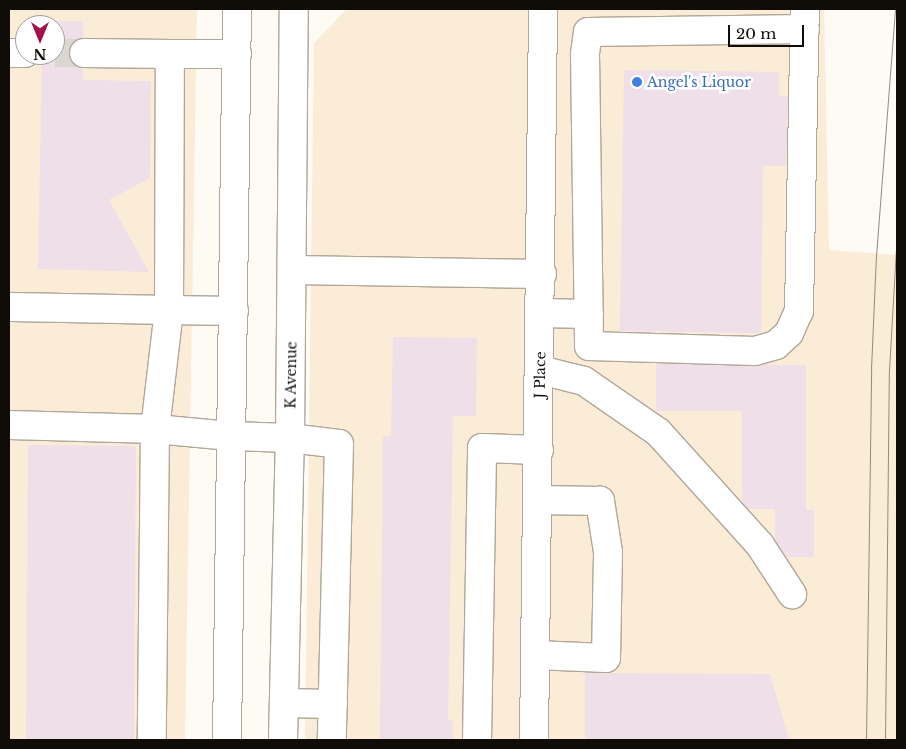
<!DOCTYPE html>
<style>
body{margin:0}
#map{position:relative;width:906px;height:749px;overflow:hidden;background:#fefaf4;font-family:"Libre Baskerville",serif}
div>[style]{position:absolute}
.built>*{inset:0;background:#fbecd7}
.building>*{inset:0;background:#efdfe8}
.minor-tunnel>*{height:28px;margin-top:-14px;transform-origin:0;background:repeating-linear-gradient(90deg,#dad6d1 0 28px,transparent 0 42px)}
.roads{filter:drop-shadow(1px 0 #b0a799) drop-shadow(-1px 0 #b0a799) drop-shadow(0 1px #b0a799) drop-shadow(0 -1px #b0a799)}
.minor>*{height:28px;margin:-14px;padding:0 14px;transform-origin:14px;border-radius:14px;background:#fff}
.major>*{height:28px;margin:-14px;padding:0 14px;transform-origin:14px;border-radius:14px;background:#fff}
.tram>*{height:1px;margin:-0.5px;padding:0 0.5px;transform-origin:0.5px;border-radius:0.5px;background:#8e8a85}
.dots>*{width:14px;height:14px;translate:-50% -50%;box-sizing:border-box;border:2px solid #fff;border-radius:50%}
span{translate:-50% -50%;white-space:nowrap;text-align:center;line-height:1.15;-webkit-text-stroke:5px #fff;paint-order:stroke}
.shop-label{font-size:14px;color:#366cbe}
.left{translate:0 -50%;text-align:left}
.street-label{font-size:14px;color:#100d08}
.frame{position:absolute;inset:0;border:10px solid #100d08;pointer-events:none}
.north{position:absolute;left:15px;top:15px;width:50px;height:50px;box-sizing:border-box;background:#fff;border:1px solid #9f9e9c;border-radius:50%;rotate:180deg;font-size:14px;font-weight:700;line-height:20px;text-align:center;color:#100d08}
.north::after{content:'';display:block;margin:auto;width:18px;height:22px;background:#a50f4b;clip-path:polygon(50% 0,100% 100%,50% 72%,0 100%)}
.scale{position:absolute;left:728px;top:25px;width:76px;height:22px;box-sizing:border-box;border:2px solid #100d08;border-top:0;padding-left:6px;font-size:15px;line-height:18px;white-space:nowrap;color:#100d08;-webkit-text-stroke:4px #fff;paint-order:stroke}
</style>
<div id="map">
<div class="built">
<i style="clip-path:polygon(evenodd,9px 9px,197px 9px,185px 740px,9px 740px,9px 9px,25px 25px,55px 25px,55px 55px,25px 55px,25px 25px)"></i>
<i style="clip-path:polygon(347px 9px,824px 9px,829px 250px,897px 255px,897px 740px,305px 740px,314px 43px)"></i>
</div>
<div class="building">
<i style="clip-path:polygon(42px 21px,83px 21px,83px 38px,71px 45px,68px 53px,76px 66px,83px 69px,83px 80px,151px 81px,150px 178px,109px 200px,149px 272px,38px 269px,42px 55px,55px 55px,55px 25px,42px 25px)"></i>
<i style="clip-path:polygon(624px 70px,779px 72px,779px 96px,788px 96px,786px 166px,763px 166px,761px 333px,620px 331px)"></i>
<i style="clip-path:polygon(393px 337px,477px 338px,476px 416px,453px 416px,448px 720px,453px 720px,453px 740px,380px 740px,383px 436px,391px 436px)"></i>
<i style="clip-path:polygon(656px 364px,806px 365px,806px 510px,814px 510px,814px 557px,787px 557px,775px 540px,775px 509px,748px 509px,742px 502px,742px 411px,656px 411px)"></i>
<i style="clip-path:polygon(28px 445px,136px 446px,134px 740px,26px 740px)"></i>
<i style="clip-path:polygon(585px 673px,770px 674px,789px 740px,585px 740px)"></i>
</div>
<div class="minor-tunnel">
<i style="left:55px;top:53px;width:29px"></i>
</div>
<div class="roads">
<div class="minor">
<i style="left:805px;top:29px;width:217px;rotate:179.2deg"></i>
<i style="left:588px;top:32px;width:22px;rotate:98deg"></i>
<i style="left:585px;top:54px;width:292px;rotate:89.2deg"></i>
<i style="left:589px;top:346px;width:166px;rotate:1.7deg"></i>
<i style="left:755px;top:351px;width:22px;rotate:-16deg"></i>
<i style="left:776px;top:345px;width:18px;rotate:-43deg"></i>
<i style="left:789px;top:333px;width:24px;rotate:-66deg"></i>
<i style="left:799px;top:311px;width:302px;rotate:-88.9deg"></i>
<i style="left:9px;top:53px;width:16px"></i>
<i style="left:84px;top:53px;width:86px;rotate:0.7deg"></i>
<i style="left:292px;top:270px;width:250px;rotate:0.9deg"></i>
<i style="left:9px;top:307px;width:160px;rotate:1.1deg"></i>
<i style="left:169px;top:310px;width:120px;rotate:96.7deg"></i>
<i style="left:155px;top:429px;width:311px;rotate:90.6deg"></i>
<i style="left:234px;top:311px;width:65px;rotate:-179.1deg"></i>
<i style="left:169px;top:310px;width:256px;rotate:-89.8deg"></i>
<i style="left:170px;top:54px;width:67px"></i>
<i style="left:541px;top:313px;width:48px;rotate:1.2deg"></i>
<i style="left:540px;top:370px;width:45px;rotate:14deg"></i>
<i style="left:584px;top:381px;width:90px;rotate:34.6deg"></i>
<i style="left:658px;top:432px;width:152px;rotate:47.9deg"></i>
<i style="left:760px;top:545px;width:59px;rotate:56.9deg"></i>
<i style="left:9px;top:425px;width:146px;rotate:1.6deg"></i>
<i style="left:155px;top:429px;width:76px;rotate:5.3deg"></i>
<i style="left:290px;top:438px;width:49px;rotate:7deg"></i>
<i style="left:339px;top:444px;width:296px;rotate:91.4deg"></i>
<i style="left:535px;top:655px;width:71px;rotate:2.4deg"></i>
<i style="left:606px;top:658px;width:106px;rotate:-88.9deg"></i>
<i style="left:608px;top:552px;width:52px;rotate:-98.9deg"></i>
<i style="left:600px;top:501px;width:62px;rotate:-179.1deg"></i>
<i style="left:284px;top:703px;width:49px;rotate:1.2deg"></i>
<i style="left:477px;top:740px;width:292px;rotate:-89deg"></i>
<i style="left:482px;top:448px;width:57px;rotate:2deg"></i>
<i style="left:534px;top:740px;width:731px;rotate:-89.29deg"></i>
</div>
<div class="major">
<i style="left:231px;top:436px;width:59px;rotate:1.9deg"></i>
<i style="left:227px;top:740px;width:731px;rotate:-89.22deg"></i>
<i style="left:283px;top:740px;width:302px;rotate:-88.7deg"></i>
<i style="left:290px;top:438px;width:429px;rotate:-89.5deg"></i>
</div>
</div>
<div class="tram">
<i style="left:866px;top:740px;width:371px;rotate:-89.2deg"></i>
<i style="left:871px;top:369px;width:113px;rotate:-87.5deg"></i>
<i style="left:876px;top:256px;width:248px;rotate:-85.6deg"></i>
<i style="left:885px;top:740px;width:370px;rotate:-89.4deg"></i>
<i style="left:889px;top:370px;width:139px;rotate:-86.7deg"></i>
</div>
<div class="dots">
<i style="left:637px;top:82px;background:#3f7fe0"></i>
</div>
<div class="shop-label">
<span class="left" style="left:647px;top:82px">Angel's Liquor</span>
</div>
<div class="street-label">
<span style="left:291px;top:375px;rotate:-89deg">K Avenue</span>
<span style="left:540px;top:375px;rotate:-89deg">J Place</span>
</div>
<div class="frame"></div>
<div class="north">N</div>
<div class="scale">20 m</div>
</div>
